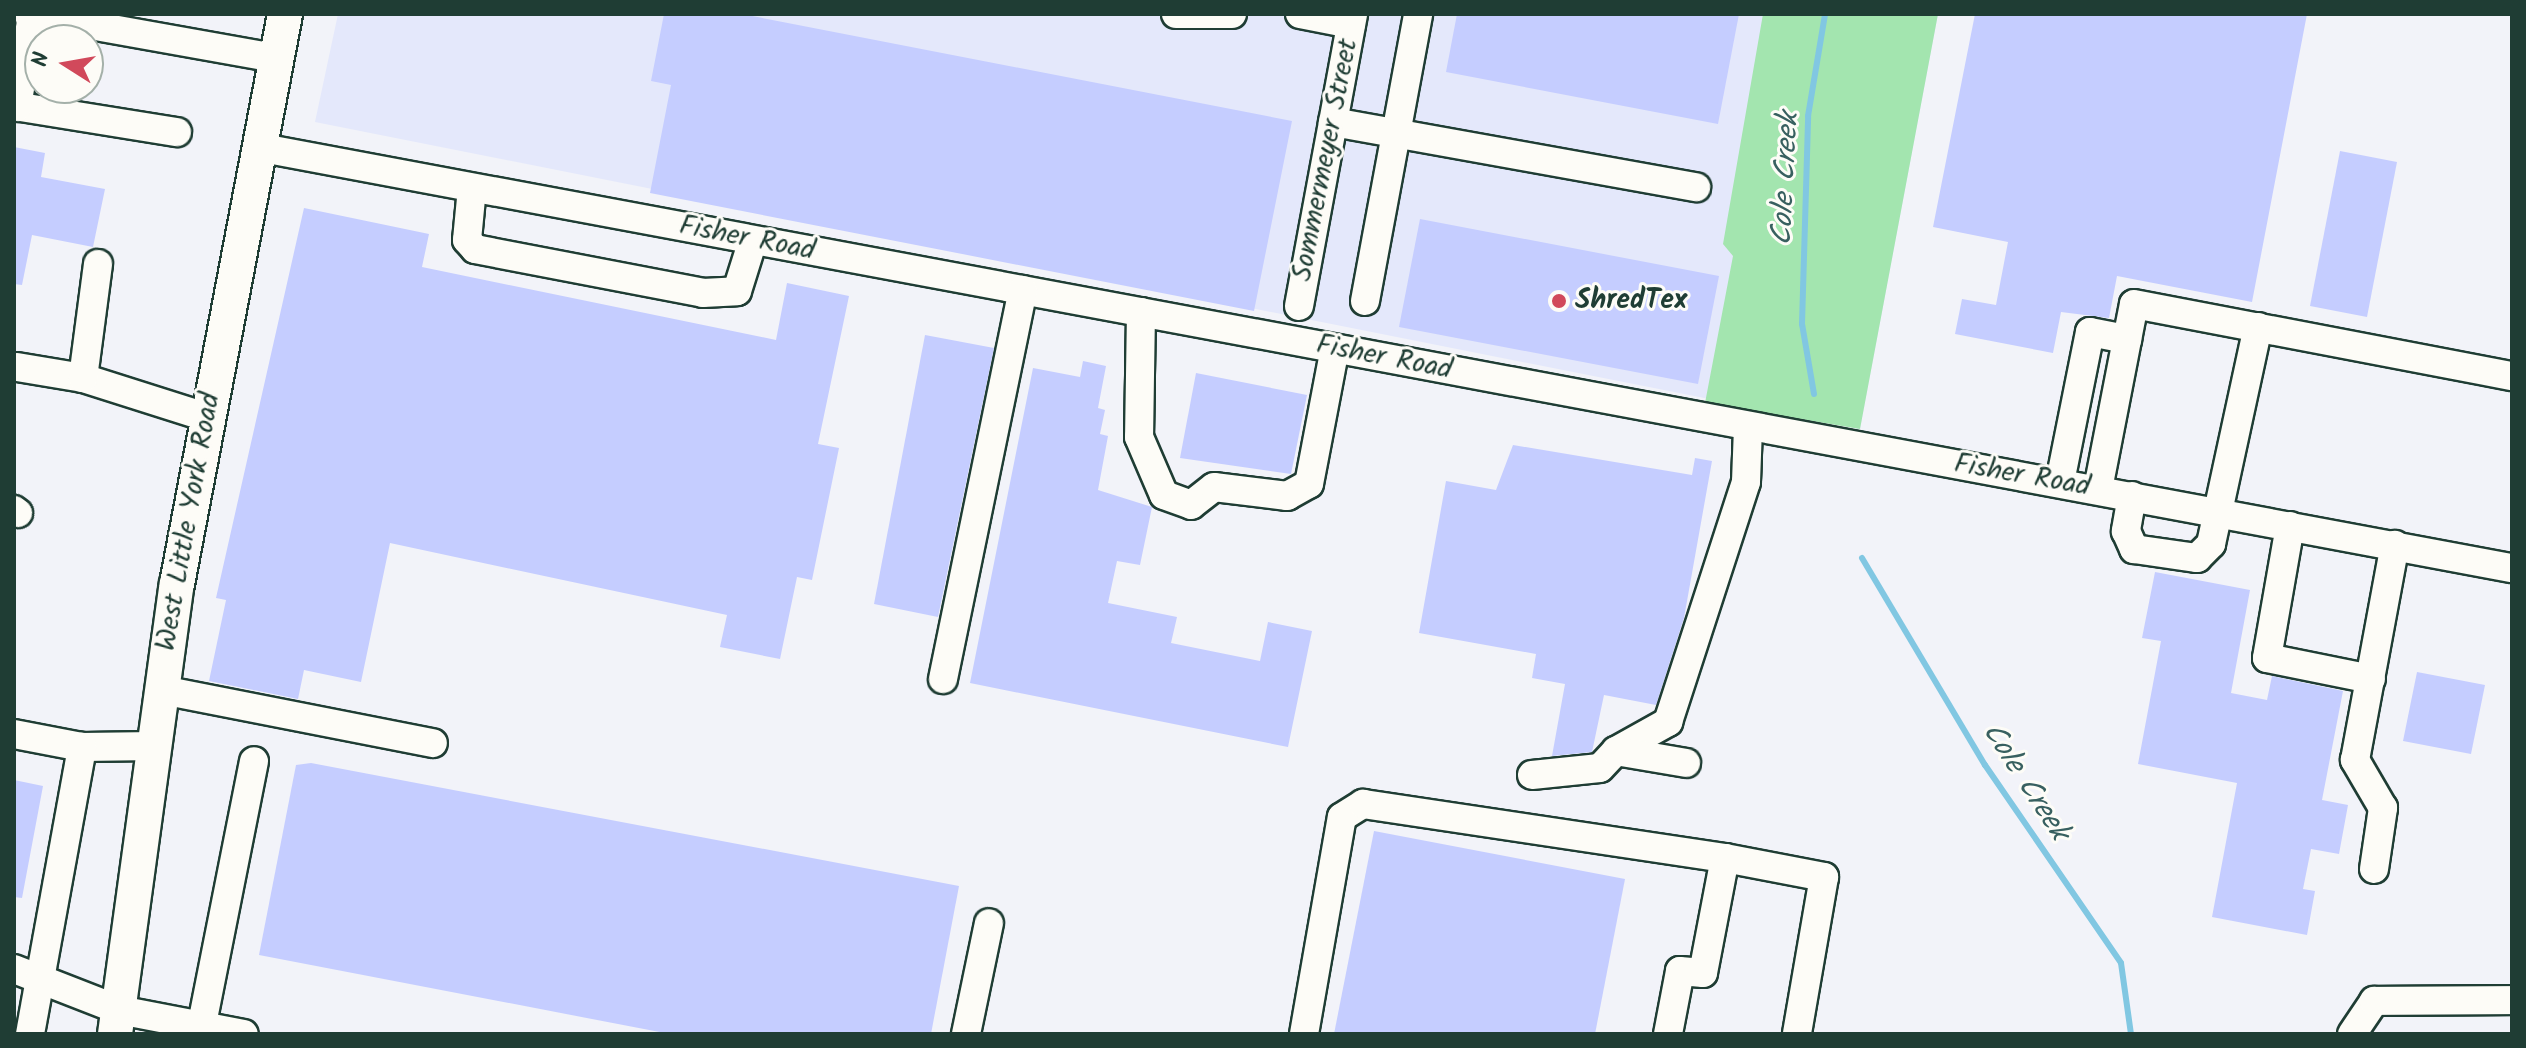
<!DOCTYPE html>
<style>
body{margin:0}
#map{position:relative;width:2526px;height:1048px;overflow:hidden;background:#f2f3f9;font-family:Kalam,sans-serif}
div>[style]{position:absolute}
.built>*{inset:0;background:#e4e8fb}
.green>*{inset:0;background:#a3e5af}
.stream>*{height:6px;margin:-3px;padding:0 3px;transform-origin:3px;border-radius:3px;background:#81c7e2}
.building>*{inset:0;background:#c5cdff}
.roads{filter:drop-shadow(2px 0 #1f3d34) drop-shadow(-2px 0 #1f3d34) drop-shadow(0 2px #1f3d34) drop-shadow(0 -2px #1f3d34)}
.minor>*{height:28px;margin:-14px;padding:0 14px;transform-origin:14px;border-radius:14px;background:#fdfcf7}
.major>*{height:34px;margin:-17px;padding:0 17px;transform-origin:17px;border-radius:17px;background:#fdfcf7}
.dots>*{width:22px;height:22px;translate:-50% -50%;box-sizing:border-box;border:4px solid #fdfcf7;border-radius:50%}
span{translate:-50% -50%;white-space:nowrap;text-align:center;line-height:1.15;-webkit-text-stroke:6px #fdfcf7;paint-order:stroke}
.street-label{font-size:28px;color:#1f3d34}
.poi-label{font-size:28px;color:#1f3d34;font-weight:700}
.left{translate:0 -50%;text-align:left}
.water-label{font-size:30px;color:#386060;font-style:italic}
.frame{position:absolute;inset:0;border:16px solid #1f3d34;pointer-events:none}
.north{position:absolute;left:24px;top:24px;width:80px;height:80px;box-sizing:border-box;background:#fdfcf7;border:2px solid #a4b0a9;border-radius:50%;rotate:281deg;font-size:22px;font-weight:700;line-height:32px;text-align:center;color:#1f3d34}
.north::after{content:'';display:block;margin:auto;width:28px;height:36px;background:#d1495b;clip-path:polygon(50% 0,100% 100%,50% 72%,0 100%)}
</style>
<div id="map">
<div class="built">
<i style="clip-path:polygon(338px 14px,1938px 14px,1860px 429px,315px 122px)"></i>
</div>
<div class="green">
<i style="clip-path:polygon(1763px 14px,1938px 14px,1860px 429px,1705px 403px,1733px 256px,1723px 244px)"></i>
</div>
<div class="stream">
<i style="left:1814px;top:394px;width:71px;rotate:-99.7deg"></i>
<i style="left:1802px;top:324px;width:208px;rotate:-88.3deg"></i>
<i style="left:1808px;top:116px;width:103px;rotate:-80.5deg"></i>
<i style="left:1862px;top:558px;width:241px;rotate:59.3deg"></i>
<i style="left:1985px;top:765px;width:240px;rotate:55.5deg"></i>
<i style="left:2121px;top:963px;width:72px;rotate:82deg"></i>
</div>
<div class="building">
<i style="clip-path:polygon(664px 14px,742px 14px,1292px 121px,1254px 311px,650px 193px,671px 85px,651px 81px)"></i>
<i style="clip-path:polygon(1457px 14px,1739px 14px,1718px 124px,1446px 72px)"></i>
<i style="clip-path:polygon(1975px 14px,2307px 14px,2252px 302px,2117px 276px,2109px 318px,2061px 312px,2053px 353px,1955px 334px,1962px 299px,1996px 305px,2008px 242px,1933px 227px)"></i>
<i style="clip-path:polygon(14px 147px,45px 153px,41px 177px,105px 189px,93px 247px,32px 235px,22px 285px,14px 284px)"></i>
<i style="clip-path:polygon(2340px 151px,2397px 162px,2367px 317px,2310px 306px)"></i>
<i style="clip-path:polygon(304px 208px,429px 234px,422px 267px,776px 340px,787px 283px,849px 296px,818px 444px,839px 448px,812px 580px,797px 577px,780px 659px,720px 647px,727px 615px,390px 543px,361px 682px,304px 670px,298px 699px,209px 681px,226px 600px,216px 598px)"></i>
<i style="clip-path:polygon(1420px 219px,1719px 276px,1698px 384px,1399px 327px)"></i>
<i style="clip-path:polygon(925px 335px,994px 348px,938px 617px,874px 604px)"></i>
<i style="clip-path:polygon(1083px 361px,1106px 366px,1098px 408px,1105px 410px,1100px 434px,1108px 436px,1098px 490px,1152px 507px,1140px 565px,1117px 561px,1108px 603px,1177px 617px,1171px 643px,1260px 661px,1268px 622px,1312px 631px,1288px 747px,970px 683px,1033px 368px,1080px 377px)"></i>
<i style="clip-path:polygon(1196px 373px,1307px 395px,1291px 474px,1180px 458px)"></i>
<i style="clip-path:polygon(1513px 445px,1692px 475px,1695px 458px,1712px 461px,1684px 618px,1656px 705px,1604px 695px,1592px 752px,1552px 756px,1565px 684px,1532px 678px,1536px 654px,1419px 633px,1446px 481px,1496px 490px)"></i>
<i style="clip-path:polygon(2155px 572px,2250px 590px,2231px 693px,2267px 700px,2272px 676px,2343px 691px,2322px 800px,2348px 805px,2339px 854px,2311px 849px,2303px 889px,2315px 891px,2307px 935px,2212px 917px,2237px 783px,2138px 764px,2161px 641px,2142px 638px)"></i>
<i style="clip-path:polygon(2417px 672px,2485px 685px,2471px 754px,2403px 741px)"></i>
<i style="clip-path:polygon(311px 763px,959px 886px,931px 1034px,670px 1034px,259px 955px,296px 765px)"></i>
<i style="clip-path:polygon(14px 780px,43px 786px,22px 898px,14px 897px)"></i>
<i style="clip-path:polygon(1374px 831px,1625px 879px,1595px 1034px,1334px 1034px)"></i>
</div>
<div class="roads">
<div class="minor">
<i style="left:28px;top:14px;width:251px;rotate:10.1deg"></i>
<i style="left:1176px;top:14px;width:56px"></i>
<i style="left:1300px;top:14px;width:52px;rotate:11.1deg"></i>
<i style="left:14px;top:106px;width:165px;rotate:9.1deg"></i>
<i style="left:17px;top:107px;width:93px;rotate:-80.7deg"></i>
<i style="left:1333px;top:122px;width:369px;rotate:10.2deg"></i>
<i style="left:257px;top:147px;width:2294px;rotate:10.58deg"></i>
<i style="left:472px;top:188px;width:52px;rotate:95.5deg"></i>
<i style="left:467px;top:240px;width:12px;rotate:48deg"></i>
<i style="left:475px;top:249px;width:232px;rotate:10.9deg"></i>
<i style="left:703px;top:293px;width:34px;rotate:-3deg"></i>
<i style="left:737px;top:291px;width:53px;rotate:-72.6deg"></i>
<i style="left:1365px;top:301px;width:292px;rotate:-79.5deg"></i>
<i style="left:1299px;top:306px;width:297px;rotate:-79.5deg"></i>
<i style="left:1141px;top:312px;width:125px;rotate:90.9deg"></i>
<i style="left:1139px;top:437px;width:63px;rotate:66.7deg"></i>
<i style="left:1164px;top:495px;width:29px;rotate:20deg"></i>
<i style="left:1191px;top:505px;width:29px;rotate:-38deg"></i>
<i style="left:1214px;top:487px;width:74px;rotate:7deg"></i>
<i style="left:1287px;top:496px;width:25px;rotate:-29deg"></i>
<i style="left:1309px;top:484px;width:138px;rotate:-79.2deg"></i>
<i style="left:17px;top:367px;width:67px;rotate:9.5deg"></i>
<i style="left:83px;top:378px;width:129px;rotate:17.6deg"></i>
<i style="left:83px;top:378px;width:115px;rotate:-82.5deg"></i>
<i style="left:2060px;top:482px;width:153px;rotate:-78.7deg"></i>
<i style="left:2090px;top:332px;width:38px;rotate:11deg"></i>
<i style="left:2098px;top:489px;width:188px;rotate:-79deg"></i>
<i style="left:2134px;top:304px;width:385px;rotate:10.8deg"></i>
<i style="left:2132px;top:496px;width:36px;rotate:100deg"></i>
<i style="left:2126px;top:531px;width:20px;rotate:66deg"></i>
<i style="left:2134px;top:549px;width:64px;rotate:8.1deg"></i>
<i style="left:2197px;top:558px;width:20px;rotate:-45deg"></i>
<i style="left:2211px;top:544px;width:222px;rotate:-77.8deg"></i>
<i style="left:14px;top:510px;width:5px;rotate:37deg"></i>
<i style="left:2290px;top:526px;width:134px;rotate:99.9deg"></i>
<i style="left:2267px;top:658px;width:106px;rotate:11.4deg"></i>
<i style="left:943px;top:679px;width:397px;rotate:-78.4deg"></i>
<i style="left:162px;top:690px;width:276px;rotate:11.1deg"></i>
<i style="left:14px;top:734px;width:69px;rotate:10.8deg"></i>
<i style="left:82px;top:747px;width:73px;rotate:-0.8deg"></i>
<i style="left:1616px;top:751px;width:60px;rotate:-29.1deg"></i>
<i style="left:1668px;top:722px;width:252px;rotate:-72deg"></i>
<i style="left:1746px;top:482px;width:54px;rotate:-87.9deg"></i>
<i style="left:1532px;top:775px;width:68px;rotate:-5.9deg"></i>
<i style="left:1600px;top:768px;width:23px;rotate:-47deg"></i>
<i style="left:1616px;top:751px;width:71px;rotate:9.7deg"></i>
<i style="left:2374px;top:869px;width:62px;rotate:-81.6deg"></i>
<i style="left:2383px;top:808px;width:56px;rotate:-120.3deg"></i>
<i style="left:2355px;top:760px;width:219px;rotate:-79.5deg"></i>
<i style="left:14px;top:969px;width:113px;rotate:21.3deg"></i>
<i style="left:119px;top:1010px;width:127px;rotate:10.9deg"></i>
<i style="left:30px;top:1034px;width:292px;rotate:-79.7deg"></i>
<i style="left:200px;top:1034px;width:278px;rotate:-78.8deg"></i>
<i style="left:966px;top:1034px;width:113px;rotate:-78.3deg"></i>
<i style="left:1304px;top:1034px;width:220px;rotate:-80.1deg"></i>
<i style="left:1342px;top:817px;width:25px;rotate:-32deg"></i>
<i style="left:1363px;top:804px;width:366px;rotate:8.5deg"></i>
<i style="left:1668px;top:1034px;width:64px;rotate:-79.2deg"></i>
<i style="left:1680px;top:971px;width:23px;rotate:5deg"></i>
<i style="left:1703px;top:973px;width:117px;rotate:-79.2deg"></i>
<i style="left:1725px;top:858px;width:101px;rotate:10.9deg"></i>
<i style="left:1824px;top:877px;width:159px;rotate:99.8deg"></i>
<i style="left:2352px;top:1034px;width:40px;rotate:-56deg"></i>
<i style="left:2374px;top:1001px;width:138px;rotate:-0.4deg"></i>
</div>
<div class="major">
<i style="left:115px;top:1034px;width:454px;rotate:-82.2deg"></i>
<i style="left:177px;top:584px;width:580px;rotate:-79.27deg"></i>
</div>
</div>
<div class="dots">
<i style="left:1559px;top:301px;background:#d1495b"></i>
</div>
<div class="street-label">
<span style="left:1326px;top:160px;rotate:-79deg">Sommermeyer Street</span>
<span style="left:747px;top:239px;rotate:11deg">Fisher Road</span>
<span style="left:1384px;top:358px;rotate:11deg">Fisher Road</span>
<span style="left:2022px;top:476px;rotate:10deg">Fisher Road</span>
<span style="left:189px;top:522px;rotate:-80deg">West Little York Road</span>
</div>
<div class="poi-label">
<span class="left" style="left:1575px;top:301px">ShredTex</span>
</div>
<div class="water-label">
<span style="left:1786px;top:179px;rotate:-87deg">Cole Creek</span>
<span style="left:2025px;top:782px;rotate:57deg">Cole Creek</span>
</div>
<div class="frame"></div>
<div class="north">N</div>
</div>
